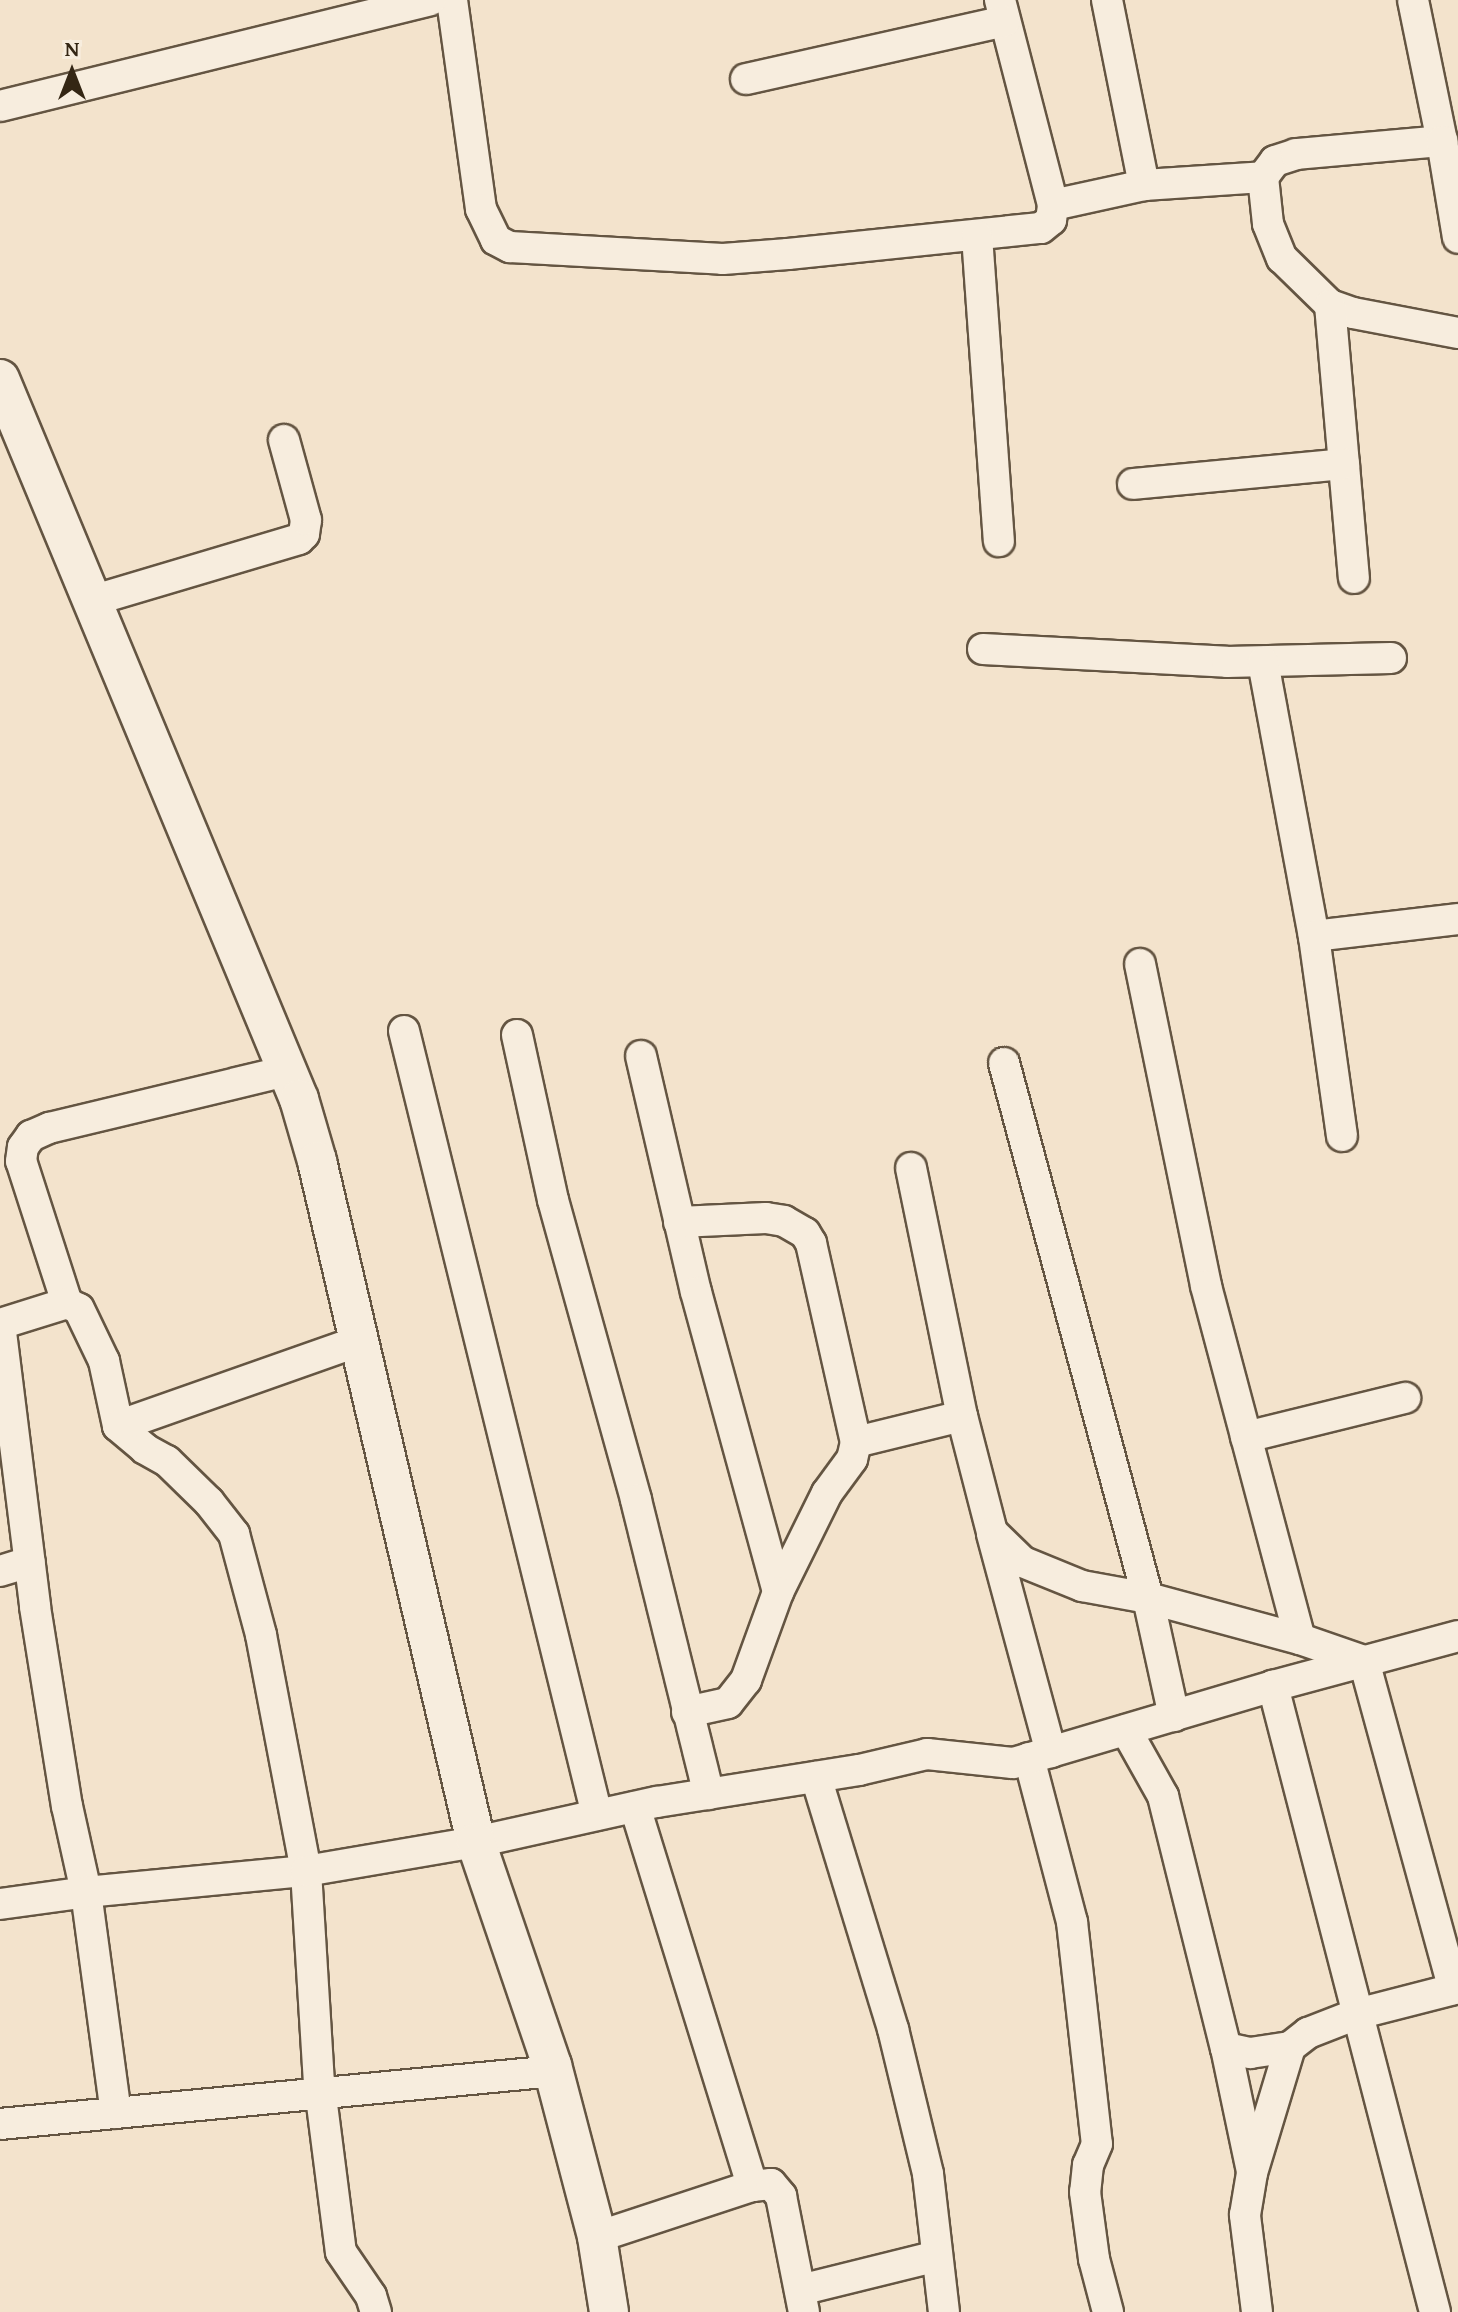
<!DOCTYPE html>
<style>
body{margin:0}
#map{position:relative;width:1458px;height:2312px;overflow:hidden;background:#f3e3cc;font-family:"Gentium Book Plus",serif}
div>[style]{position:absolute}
.roads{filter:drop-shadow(2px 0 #645542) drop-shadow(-2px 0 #645542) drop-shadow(0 2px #645542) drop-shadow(0 -2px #645542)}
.minor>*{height:30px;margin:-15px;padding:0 15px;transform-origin:15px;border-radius:15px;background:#f7edde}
.tertiary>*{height:38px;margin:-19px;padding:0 19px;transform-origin:19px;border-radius:19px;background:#f7edde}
span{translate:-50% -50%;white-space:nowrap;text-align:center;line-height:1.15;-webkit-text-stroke:7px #f7edde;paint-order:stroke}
.north{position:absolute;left:32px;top:32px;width:80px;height:80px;-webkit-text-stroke:6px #f7edde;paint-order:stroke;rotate:0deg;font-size:22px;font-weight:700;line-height:32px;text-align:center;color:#342614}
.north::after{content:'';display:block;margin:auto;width:28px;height:36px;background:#342614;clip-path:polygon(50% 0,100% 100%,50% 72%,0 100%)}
</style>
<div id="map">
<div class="roads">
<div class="minor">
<i style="left:452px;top:0;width:211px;rotate:82.1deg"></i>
<i style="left:481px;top:209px;width:34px;rotate:64deg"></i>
<i style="left:496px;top:240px;width:16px;rotate:27deg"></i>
<i style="left:510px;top:247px;width:213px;rotate:3.2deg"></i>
<i style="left:723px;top:259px;width:65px;rotate:-4.4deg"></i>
<i style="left:788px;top:254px;width:254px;rotate:-5.9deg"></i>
<i style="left:1041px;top:228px;width:13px;rotate:-39deg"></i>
<i style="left:1051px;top:220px;width:15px;rotate:-82deg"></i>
<i style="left:1053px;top:205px;width:93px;rotate:-12.4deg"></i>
<i style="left:1144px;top:185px;width:119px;rotate:-3.8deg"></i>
<i style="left:1263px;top:177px;width:47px;rotate:83.9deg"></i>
<i style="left:1268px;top:224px;width:37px;rotate:68deg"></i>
<i style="left:1282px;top:258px;width:67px;rotate:44.4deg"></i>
<i style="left:1330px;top:305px;width:24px;rotate:19deg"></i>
<i style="left:1353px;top:313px;width:107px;rotate:10.8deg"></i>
<i style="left:1000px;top:0;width:212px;rotate:75.5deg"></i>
<i style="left:1107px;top:0;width:189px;rotate:78.7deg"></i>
<i style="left:1413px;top:0;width:144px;rotate:78.4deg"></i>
<i style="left:746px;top:79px;width:265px;rotate:-12.6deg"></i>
<i style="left:0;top:106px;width:443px;rotate:-13.8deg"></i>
<i style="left:1263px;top:177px;width:20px;rotate:-53deg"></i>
<i style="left:1275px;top:161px;width:22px;rotate:-18deg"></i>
<i style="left:1296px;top:154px;width:147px;rotate:-5.1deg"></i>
<i style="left:1442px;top:141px;width:98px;rotate:80.6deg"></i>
<i style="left:977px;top:236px;width:306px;rotate:85.9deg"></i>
<i style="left:1330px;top:305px;width:274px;rotate:85deg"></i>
<i style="left:1133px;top:484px;width:212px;rotate:-5.4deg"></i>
<i style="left:91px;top:601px;width:217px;rotate:-16.6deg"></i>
<i style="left:299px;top:539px;width:7px;rotate:-45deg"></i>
<i style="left:304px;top:534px;width:14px;rotate:-82deg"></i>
<i style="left:306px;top:520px;width:83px;rotate:-105.4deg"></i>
<i style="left:983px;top:649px;width:244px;rotate:3deg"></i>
<i style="left:1227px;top:662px;width:164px;rotate:-1.4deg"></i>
<i style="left:1263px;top:662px;width:279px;rotate:79.5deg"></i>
<i style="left:1140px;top:964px;width:329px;rotate:78.4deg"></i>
<i style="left:1206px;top:1286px;width:365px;rotate:75.1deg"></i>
<i style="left:404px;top:1031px;width:807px;rotate:76.17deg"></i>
<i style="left:517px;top:1035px;width:169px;rotate:77.7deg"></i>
<i style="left:553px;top:1200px;width:311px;rotate:74.5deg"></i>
<i style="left:636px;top:1500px;width:303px;rotate:76.1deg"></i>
<i style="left:641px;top:1056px;width:242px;rotate:76.9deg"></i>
<i style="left:696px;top:1292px;width:311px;rotate:74.7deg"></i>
<i style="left:1004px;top:1063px;width:554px;rotate:74.94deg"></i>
<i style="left:1148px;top:1598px;width:157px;rotate:15.1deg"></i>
<i style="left:1300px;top:1639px;width:68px;rotate:19deg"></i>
<i style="left:1364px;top:1661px;width:340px;rotate:74.7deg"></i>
<i style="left:1342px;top:1136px;width:202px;rotate:-98deg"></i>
<i style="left:1314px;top:936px;width:145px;rotate:-6.7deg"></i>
<i style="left:911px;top:1168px;width:253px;rotate:78.4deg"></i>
<i style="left:679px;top:1222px;width:87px;rotate:-2.6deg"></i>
<i style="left:766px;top:1218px;width:18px;rotate:9deg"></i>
<i style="left:784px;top:1221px;width:24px;rotate:30deg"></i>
<i style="left:805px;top:1233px;width:12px;rotate:59deg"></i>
<i style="left:811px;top:1243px;width:204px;rotate:77.3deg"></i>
<i style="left:856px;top:1442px;width:17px;rotate:103deg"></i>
<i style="left:852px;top:1459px;width:42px;rotate:126.3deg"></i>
<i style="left:827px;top:1493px;width:110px;rotate:116.3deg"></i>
<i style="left:778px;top:1592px;width:94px;rotate:110deg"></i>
<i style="left:746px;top:1680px;width:29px;rotate:128deg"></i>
<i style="left:728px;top:1703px;width:42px;rotate:167.6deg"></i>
<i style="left:67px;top:1303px;width:149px;rotate:-107.9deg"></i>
<i style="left:21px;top:1161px;width:14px;rotate:-82deg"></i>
<i style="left:23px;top:1147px;width:14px;rotate:-54deg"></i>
<i style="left:31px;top:1136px;width:20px;rotate:-24deg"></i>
<i style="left:49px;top:1128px;width:244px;rotate:-13.5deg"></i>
<i style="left:0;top:1324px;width:70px;rotate:-17.4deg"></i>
<i style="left:67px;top:1303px;width:13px;rotate:27deg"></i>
<i style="left:79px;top:1309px;width:58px;rotate:64.3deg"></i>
<i style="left:104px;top:1361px;width:66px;rotate:77.8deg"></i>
<i style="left:118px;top:1426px;width:35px;rotate:40deg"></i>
<i style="left:145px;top:1449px;width:25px;rotate:29deg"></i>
<i style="left:167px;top:1461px;width:59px;rotate:44.3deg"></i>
<i style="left:209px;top:1502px;width:41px;rotate:52deg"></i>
<i style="left:234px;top:1534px;width:105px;rotate:75deg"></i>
<i style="left:261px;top:1635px;width:240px;rotate:79.2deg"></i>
<i style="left:306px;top:1871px;width:210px;rotate:86.5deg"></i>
<i style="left:319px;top:2081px;width:172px;rotate:82.7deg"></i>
<i style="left:341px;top:2252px;width:53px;rotate:55.7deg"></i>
<i style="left:371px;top:2296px;width:17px;rotate:73deg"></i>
<i style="left:0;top:1324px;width:285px;rotate:82.9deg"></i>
<i style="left:35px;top:1607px;width:202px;rotate:80.9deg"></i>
<i style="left:67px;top:1806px;width:88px;rotate:77.5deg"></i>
<i style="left:86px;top:1892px;width:223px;rotate:82.3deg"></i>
<i style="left:118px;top:1426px;width:256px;rotate:-19.4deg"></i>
<i style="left:1246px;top:1437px;width:164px;rotate:-13.8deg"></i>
<i style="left:856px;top:1442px;width:109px;rotate:-13.8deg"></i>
<i style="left:962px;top:1416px;width:120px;rotate:75.5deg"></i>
<i style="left:992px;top:1532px;width:43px;rotate:44.1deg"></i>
<i style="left:1023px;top:1562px;width:64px;rotate:22.1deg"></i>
<i style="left:1082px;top:1586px;width:67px;rotate:10.3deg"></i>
<i style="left:1148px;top:1598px;width:121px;rotate:77.6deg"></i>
<i style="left:992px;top:1534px;width:226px;rotate:74.9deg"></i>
<i style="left:0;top:1571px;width:31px;rotate:-17deg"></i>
<i style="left:1126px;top:1730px;width:76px;rotate:60.7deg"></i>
<i style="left:1163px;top:1796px;width:260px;rotate:76deg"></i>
<i style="left:1226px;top:2048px;width:25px;rotate:12deg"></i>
<i style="left:1250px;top:2053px;width:40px;rotate:-8.5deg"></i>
<i style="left:1029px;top:1758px;width:170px;rotate:75.3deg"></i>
<i style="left:1072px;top:1922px;width:223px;rotate:83.6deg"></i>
<i style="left:1097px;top:2144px;width:23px;rotate:113deg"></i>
<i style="left:1088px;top:2165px;width:27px;rotate:96deg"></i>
<i style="left:1085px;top:2192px;width:68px;rotate:82.3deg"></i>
<i style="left:1094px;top:2259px;width:55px;rotate:75.2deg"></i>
<i style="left:816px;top:1777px;width:264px;rotate:73deg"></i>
<i style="left:893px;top:2029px;width:149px;rotate:76.4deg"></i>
<i style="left:928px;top:2174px;width:139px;rotate:83.4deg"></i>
<i style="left:635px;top:1807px;width:397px;rotate:72.8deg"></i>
<i style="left:0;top:1904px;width:87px;rotate:-7.9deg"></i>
<i style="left:86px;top:1892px;width:221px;rotate:-5.5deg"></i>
<i style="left:306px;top:1871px;width:172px;rotate:-9.7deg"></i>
<i style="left:476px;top:1842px;width:185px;rotate:-12.5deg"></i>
<i style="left:657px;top:1802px;width:205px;rotate:-9deg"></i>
<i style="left:859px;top:1770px;width:70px;rotate:-13.2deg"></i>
<i style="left:927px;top:1754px;width:86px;rotate:6deg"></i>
<i style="left:1013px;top:1763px;width:271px;rotate:-16.5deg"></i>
<i style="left:1226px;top:2048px;width:126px;rotate:78.1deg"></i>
<i style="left:0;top:2124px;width:557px;rotate:-5.46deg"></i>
<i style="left:597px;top:2237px;width:163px;rotate:-18.2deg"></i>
<i style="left:752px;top:2186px;width:19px;rotate:-6deg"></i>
<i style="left:771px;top:2184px;width:16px;rotate:50deg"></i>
<i style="left:781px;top:2196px;width:118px;rotate:78.8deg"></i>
<i style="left:800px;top:2290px;width:141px;rotate:-13.9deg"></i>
<i style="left:1257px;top:2312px;width:98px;rotate:-97.1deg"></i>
<i style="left:1245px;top:2215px;width:43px;rotate:-80.5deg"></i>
<i style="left:1252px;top:2173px;width:132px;rotate:-73.2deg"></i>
<i style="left:1290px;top:2047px;width:23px;rotate:-38deg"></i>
<i style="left:1308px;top:2033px;width:53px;rotate:-21.2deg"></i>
<i style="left:1357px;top:2014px;width:104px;rotate:-14.4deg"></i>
<i style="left:1435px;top:2312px;width:647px;rotate:-104.51deg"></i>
<i style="left:1273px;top:1686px;width:192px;rotate:-15.1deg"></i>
</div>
<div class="tertiary">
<i style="left:0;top:379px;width:780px;rotate:67.45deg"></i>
<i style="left:299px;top:1099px;width:65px;rotate:73.8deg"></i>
<i style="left:317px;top:1161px;width:699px;rotate:76.86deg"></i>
<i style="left:476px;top:1842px;width:236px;rotate:71.2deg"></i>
<i style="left:552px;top:2065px;width:178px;rotate:75.3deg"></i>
<i style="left:597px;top:2237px;width:76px;rotate:80.9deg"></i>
</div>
</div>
<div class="north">N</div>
</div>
